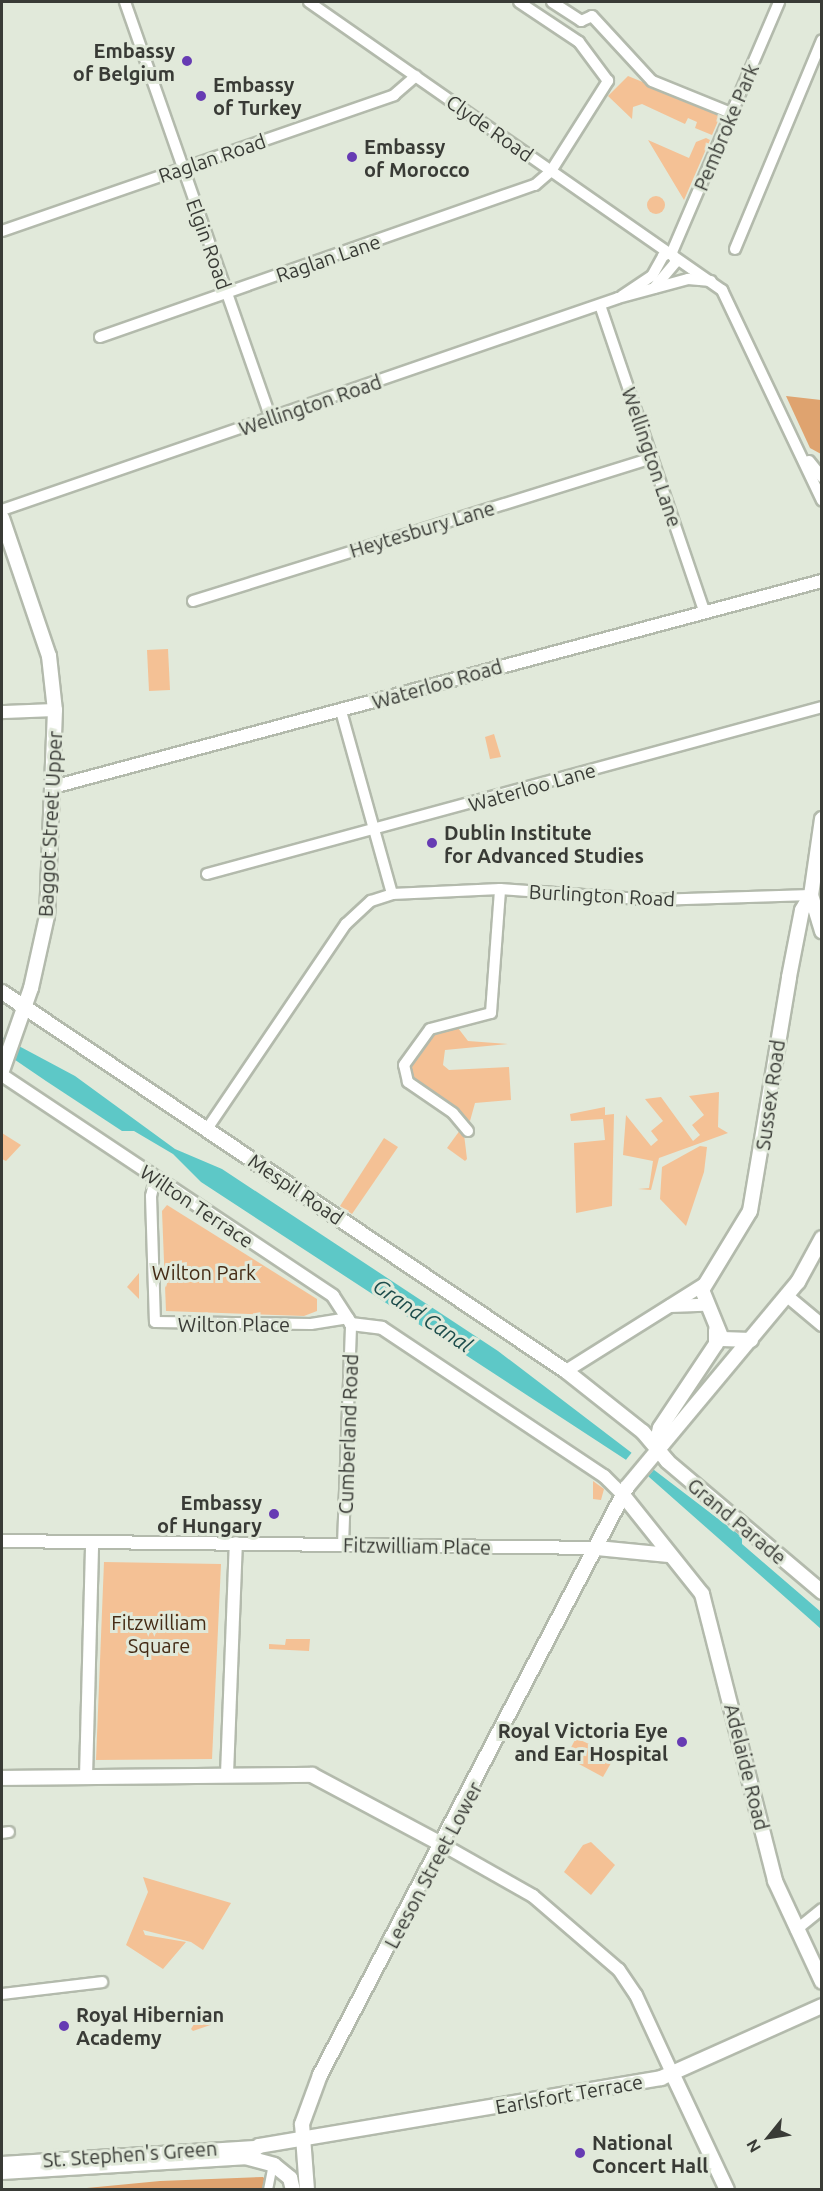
<!DOCTYPE html>
<style>
body{margin:0}
#map{position:relative;width:823px;height:2191px;overflow:hidden;background:#e1e9da;font-family:Ubuntu,sans-serif}
div>[style]{position:absolute}
.green>*{inset:0;background:#f4c195}
.round{border-radius:50%}
.forest>*{inset:0;background:#dfa36f}
.water>*{inset:0;background:#5dc8c7}
.pier>*{inset:0;background:#e1e9da}
.roads{filter:drop-shadow(2px 0 #b3baac) drop-shadow(-2px 0 #b3baac) drop-shadow(0 2px #b3baac) drop-shadow(0 -2px #b3baac)}
.pedestrian>*{height:8px;margin:-4px;padding:0 4px;transform-origin:4px;border-radius:4px;background:#fff}
.minor>*{height:10px;margin:-5px;padding:0 5px;transform-origin:5px;border-radius:5px;background:#fff}
.tertiary>*{height:12px;margin:-6px;padding:0 6px;transform-origin:6px;border-radius:6px;background:#fff}
.secondary>*{height:14px;margin:-7px;padding:0 7px;transform-origin:7px;border-radius:7px;background:#fff}
.dots>*{width:16px;height:16px;translate:-50% -50%;box-sizing:border-box;border:3px solid #e1e9da;border-radius:50%}
span{translate:-50% -50%;white-space:nowrap;text-align:center;line-height:1.15;-webkit-text-stroke:6px #e1e9da;paint-order:stroke}
.poi-label{font-size:20px;color:#393b36;font-weight:700}
.right{translate:-100% -50%;text-align:right}
.left{translate:0 -50%;text-align:left}
.street-label{font-size:20px;color:#393b36}
.park-label{font-size:20px;color:#442b15}
.water-label{font-size:21px;color:#1d4d4c;font-style:italic}
.frame{position:absolute;inset:0;border:3px solid #393b36;pointer-events:none}
.north{position:absolute;left:739px;top:2107px;width:60px;height:60px;-webkit-text-stroke:4px #e1e9da;paint-order:stroke;rotate:240deg;font-size:16px;font-weight:700;line-height:24px;text-align:center;color:#393b36}
.north::after{content:'';display:block;margin:auto;width:21px;height:27px;background:#393b36;clip-path:polygon(50% 0,100% 100%,50% 72%,0 100%)}
</style>
<div id="map">
<div class="green">
<i style="clip-path:polygon(628px 76px,721px 114px,712px 135px,695px 128px,697px 122px,688px 118px,685px 124px,642px 104px,633px 107px,632px 119px,608px 96px)"></i>
<i style="clip-path:polygon(706px 138px,710px 140px,684px 200px,648px 140px,689px 158px,696px 142px)"></i>
<i class="round" style="left:647px;top:196px;width:18px;height:18px"></i>
<i style="clip-path:polygon(168px 649px,170px 690px,149px 691px,147px 650px)"></i>
<i style="clip-path:polygon(494px 734px,501px 757px,490px 759px,485px 737px)"></i>
<i style="clip-path:polygon(458px 1028px,468px 1041px,508px 1044px,445px 1050px,443px 1065px,449px 1070px,509px 1067px,511px 1100px,475px 1103px,470px 1121px,408px 1073px,425px 1038px)"></i>
<i style="clip-path:polygon(719px 1092px,718px 1127px,728px 1133px,659px 1158px,651px 1190px,638px 1189px,649px 1188px,653px 1161px,623px 1155px,626px 1115px,651px 1146px,658px 1140px,651px 1131px,663px 1121px,645px 1099px,661px 1097px,693px 1141px,700px 1135px,692px 1125px,704px 1115px,689px 1096px)"></i>
<i style="clip-path:polygon(605px 1107px,605px 1115px,614px 1114px,612px 1206px,576px 1213px,574px 1143px,605px 1140px,603px 1119px,571px 1121px,570px 1114px)"></i>
<i style="clip-path:polygon(463px 1126px,467px 1159px,465px 1161px,447px 1148px)"></i>
<i style="clip-path:polygon(2px 1133px,21px 1145px,6px 1161px,2px 1159px)"></i>
<i style="clip-path:polygon(384px 1138px,398px 1147px,352px 1214px,340px 1206px)"></i>
<i style="clip-path:polygon(700px 1146px,707px 1147px,704px 1172px,686px 1226px,660px 1199px,662px 1167px)"></i>
<i style="clip-path:polygon(167px 1205px,317px 1299px,317px 1311px,304px 1316px,166px 1311px,162px 1211px)"></i>
<i style="clip-path:polygon(139px 1273px,139px 1299px,127px 1287px)"></i>
<i style="clip-path:polygon(593px 1481px,604px 1489px,601px 1500px,593px 1499px)"></i>
<i style="clip-path:polygon(104px 1562px,221px 1564px,212px 1759px,96px 1760px)"></i>
<i style="clip-path:polygon(286px 1639px,310px 1639px,309px 1651px,269px 1649px,269px 1644px,285px 1645px)"></i>
<i style="clip-path:polygon(576px 1738px,615px 1756px,603px 1777px,566px 1757px)"></i>
<i style="clip-path:polygon(591px 1842px,615px 1865px,591px 1895px,564px 1872px,583px 1845px)"></i>
<i style="clip-path:polygon(143px 1877px,231px 1903px,203px 1950px,191px 1942px,143px 1930px,145px 1935px,186px 1942px,163px 1969px,126px 1945px,148px 1892px)"></i>
<i style="clip-path:polygon(202px 2011px,219px 2022px,193px 2031px,191px 2029px)"></i>
</div>
<div class="forest">
<i style="clip-path:polygon(786px 396px,821px 400px,821px 454px,810px 448px)"></i>
<i style="clip-path:polygon(263px 2177px,275px 2189px,66px 2190px,160px 2181px)"></i>
</div>
<div class="water">
<i style="clip-path:polygon(2px 1037px,75px 1076px,175px 1149px,222px 1169px,498px 1351px,742px 1537px,742px 1544px,821px 1612px,821px 1629px,640px 1469px,201px 1182px,173px 1154px,134px 1131px,122px 1131px,46px 1081px,2px 1051px)"></i>
</div>
<div class="pier">
<i style="clip-path:polygon(633px 1451px,655px 1468px,647px 1478px,625px 1461px)"></i>
</div>
<div class="roads">
<div class="pedestrian">
<i style="left:268px;top:2190px;width:21px;rotate:-79deg"></i>
</div>
<div class="minor">
<i style="left:125px;top:2px;width:442px;rotate:70.7deg"></i>
<i style="left:309px;top:2px;width:504px;rotate:34.89deg"></i>
<i style="left:722px;top:290px;width:233px;rotate:64.6deg"></i>
<i style="left:552px;top:2px;width:35px;rotate:33deg"></i>
<i style="left:581px;top:21px;width:12px;rotate:-24deg"></i>
<i style="left:592px;top:16px;width:88px;rotate:47.3deg"></i>
<i style="left:652px;top:81px;width:85px;rotate:22.1deg"></i>
<i style="left:2px;top:231px;width:415px;rotate:-19.1deg"></i>
<i style="left:394px;top:95px;width:29px;rotate:-41deg"></i>
<i style="left:735px;top:249px;width:226px;rotate:-67.4deg"></i>
<i style="left:672px;top:252px;width:272px;rotate:-66.8deg"></i>
<i style="left:654px;top:288px;width:34px;rotate:-50deg"></i>
<i style="left:676px;top:262px;width:10px;rotate:-114deg"></i>
<i style="left:622px;top:296px;width:36px;rotate:-34deg"></i>
<i style="left:652px;top:276px;width:23px;rotate:-61deg"></i>
<i style="left:663px;top:256px;width:10px;rotate:-24deg"></i>
<i style="left:600px;top:305px;width:322px;rotate:71.2deg"></i>
<i style="left:100px;top:337px;width:461px;rotate:-19.3deg"></i>
<i style="left:535px;top:185px;width:21px;rotate:-41deg"></i>
<i style="left:551px;top:171px;width:107px;rotate:-57.7deg"></i>
<i style="left:608px;top:81px;width:49px;rotate:-126.6deg"></i>
<i style="left:579px;top:42px;width:72px;rotate:-146.3deg"></i>
<i style="left:809px;top:461px;width:21px;rotate:51deg"></i>
<i style="left:2px;top:510px;width:651px;rotate:-18.99deg"></i>
<i style="left:618px;top:298px;width:73px;rotate:-15.2deg"></i>
<i style="left:688px;top:279px;width:23px;rotate:5deg"></i>
<i style="left:193px;top:601px;width:481px;rotate:-17.3deg"></i>
<i style="left:341px;top:711px;width:190px;rotate:74.4deg"></i>
<i style="left:207px;top:874px;width:637px;rotate:-15.19deg"></i>
<i style="left:207px;top:1129px;width:248px;rotate:-55.9deg"></i>
<i style="left:346px;top:924px;width:34px;rotate:-43deg"></i>
<i style="left:371px;top:901px;width:22px;rotate:-18deg"></i>
<i style="left:392px;top:894px;width:108px;rotate:-2.7deg"></i>
<i style="left:500px;top:889px;width:154px;rotate:4.1deg"></i>
<i style="left:654px;top:900px;width:157px;rotate:-1.8deg"></i>
<i style="left:468px;top:1131px;width:23px;rotate:-130deg"></i>
<i style="left:453px;top:1113px;width:55px;rotate:-145.4deg"></i>
<i style="left:408px;top:1082px;width:17px;rotate:-103deg"></i>
<i style="left:404px;top:1065px;width:44px;rotate:-54.2deg"></i>
<i style="left:430px;top:1029px;width:63px;rotate:-14.7deg"></i>
<i style="left:491px;top:1013px;width:124px;rotate:-85.8deg"></i>
<i style="left:155px;top:1179px;width:17px;rotate:103deg"></i>
<i style="left:151px;top:1196px;width:126px;rotate:88.2deg"></i>
<i style="left:155px;top:1322px;width:156px;rotate:0.7deg"></i>
<i style="left:311px;top:1324px;width:38px;rotate:-9deg"></i>
<i style="left:343px;top:1545px;width:221px;rotate:-87.9deg"></i>
<i style="left:2px;top:1833px;width:7px;rotate:-8deg"></i>
<i style="left:796px;top:1930px;width:33px;rotate:-39deg"></i>
<i style="left:2px;top:1994px;width:101px;rotate:-6.8deg"></i>
<i style="left:2px;top:2162px;width:257px;rotate:-3.6deg"></i>
</div>
<div class="tertiary">
<i style="left:2px;top:712px;width:53px;rotate:-2.2deg"></i>
<i style="left:53px;top:787px;width:796px;rotate:-15deg"></i>
<i style="left:2px;top:1075px;width:398px;rotate:33.7deg"></i>
<i style="left:333px;top:1296px;width:33px;rotate:57deg"></i>
<i style="left:351px;top:1324px;width:31px;rotate:7deg"></i>
<i style="left:382px;top:1328px;width:267px;rotate:33.7deg"></i>
<i style="left:604px;top:1476px;width:27px;rotate:45deg"></i>
<i style="left:786px;top:1295px;width:47px;rotate:39.8deg"></i>
<i style="left:670px;top:1306px;width:34px;rotate:-2deg"></i>
<i style="left:566px;top:1371px;width:162px;rotate:-32.1deg"></i>
<i style="left:2px;top:1541px;width:595px;rotate:0.67deg"></i>
<i style="left:227px;top:1774px;width:231px;rotate:-87.8deg"></i>
<i style="left:86px;top:1777px;width:235px;rotate:-88.5deg"></i>
<i style="left:443px;top:1845px;width:103px;rotate:29.5deg"></i>
<i style="left:533px;top:1896px;width:113px;rotate:40.7deg"></i>
<i style="left:619px;top:1970px;width:30px;rotate:56deg"></i>
<i style="left:636px;top:1995px;width:86px;rotate:65.2deg"></i>
</div>
<div class="secondary">
<i style="left:2px;top:518px;width:146px;rotate:71.2deg"></i>
<i style="left:49px;top:656px;width:54px;rotate:83.7deg"></i>
<i style="left:55px;top:710px;width:206px;rotate:92.2deg"></i>
<i style="left:47px;top:916px;width:74px;rotate:102.5deg"></i>
<i style="left:31px;top:988px;width:88px;rotate:109.3deg"></i>
<i style="left:822px;top:819px;width:77px;rotate:98.2deg"></i>
<i style="left:811px;top:895px;width:38px;rotate:73deg"></i>
<i style="left:2px;top:992px;width:680px;rotate:33.9deg"></i>
<i style="left:566px;top:1371px;width:98px;rotate:38.4deg"></i>
<i style="left:643px;top:1432px;width:38px;rotate:50deg"></i>
<i style="left:667px;top:1461px;width:203px;rotate:40.2deg"></i>
<i style="left:751px;top:1340px;width:29px;rotate:-178deg"></i>
<i style="left:722px;top:1339px;width:53px;rotate:-112.2deg"></i>
<i style="left:702px;top:1290px;width:92px;rotate:-58.7deg"></i>
<i style="left:750px;top:1211px;width:237px;rotate:-80.5deg"></i>
<i style="left:789px;top:977px;width:68px;rotate:-79deg"></i>
<i style="left:802px;top:910px;width:17px;rotate:-59deg"></i>
<i style="left:656px;top:1445px;width:17px;rotate:-77deg"></i>
<i style="left:660px;top:1428px;width:101px;rotate:-56.3deg"></i>
<i style="left:716px;top:1344px;width:14px;rotate:-90deg"></i>
<i style="left:623px;top:1495px;width:127px;rotate:51.4deg"></i>
<i style="left:702px;top:1594px;width:296px;rotate:75.7deg"></i>
<i style="left:775px;top:1881px;width:111px;rotate:65deg"></i>
<i style="left:597px;top:1548px;width:72px;rotate:5.6deg"></i>
<i style="left:2px;top:1778px;width:310px;rotate:-0.6deg"></i>
<i style="left:312px;top:1775px;width:149px;rotate:28.1deg"></i>
<i style="left:672px;top:2073px;width:129px;rotate:64.8deg"></i>
<i style="left:245px;top:2157px;width:18px;rotate:-38deg"></i>
<i style="left:259px;top:2146px;width:408px;rotate:-9.6deg"></i>
<i style="left:661px;top:2078px;width:176px;rotate:-24.1deg"></i>
<i style="left:2px;top:2172px;width:243px;rotate:-3.5deg"></i>
<i style="left:245px;top:2157px;width:30px;rotate:15deg"></i>
<i style="left:274px;top:2165px;width:21px;rotate:39deg"></i>
<i style="left:290px;top:2178px;width:12px;rotate:76deg"></i>
<i style="left:307px;top:2190px;width:66px;rotate:-94.3deg"></i>
<i style="left:302px;top:2124px;width:52px;rotate:-69.8deg"></i>
<i style="left:320px;top:2075px;width:663px;rotate:-62.43deg"></i>
<i style="left:627px;top:1487px;width:267px;rotate:-50.2deg"></i>
<i style="left:798px;top:1282px;width:50px;rotate:-61.4deg"></i>
</div>
</div>
<div class="dots">
<i style="left:187px;top:61px;background:#663bb3"></i>
<i style="left:201px;top:96px;background:#663bb3"></i>
<i style="left:352px;top:157px;background:#663bb3"></i>
<i style="left:432px;top:843px;background:#663bb3"></i>
<i style="left:274px;top:1514px;background:#663bb3"></i>
<i style="left:682px;top:1742px;background:#663bb3"></i>
<i style="left:64px;top:2026px;background:#663bb3"></i>
<i style="left:580px;top:2153px;background:#663bb3"></i>
</div>
<div class="poi-label">
<span class="right" style="left:175px;top:62px">Embassy<br>of Belgium</span>
<span class="left" style="left:213px;top:96px">Embassy<br>of Turkey</span>
<span class="left" style="left:364px;top:158px">Embassy<br>of Morocco</span>
<span class="left" style="left:444px;top:844px">Dublin Institute<br>for Advanced Studies</span>
<span class="right" style="left:262px;top:1514px">Embassy<br>of Hungary</span>
<span class="right" style="left:668px;top:1742px">Royal Victoria Eye<br>and Ear Hospital</span>
<span class="left" style="left:76px;top:2026px">Royal Hibernian<br>Academy</span>
<span class="left" style="left:592px;top:2154px">National<br>Concert Hall</span>
</div>
<div class="street-label">
<span style="left:726px;top:127px;rotate:-67deg">Pembroke Park</span>
<span style="left:490px;top:128px;rotate:35deg">Clyde Road</span>
<span style="left:212px;top:158px;rotate:-19deg">Raglan Road</span>
<span style="left:209px;top:244px;rotate:70deg">Elgin Road</span>
<span style="left:328px;top:258px;rotate:-19deg">Raglan Lane</span>
<span style="left:310px;top:405px;rotate:-19deg">Wellington Road</span>
<span style="left:652px;top:457px;rotate:71deg">Wellington Lane</span>
<span style="left:422px;top:529px;rotate:-17deg">Heytesbury Lane</span>
<span style="left:437px;top:684px;rotate:-16deg">Waterloo Road</span>
<span style="left:532px;top:787px;rotate:-16deg">Waterloo Lane</span>
<span style="left:50px;top:824px;rotate:-87deg">Baggot Street Upper</span>
<span style="left:602px;top:895px;rotate:3deg">Burlington Road</span>
<span style="left:770px;top:1095px;rotate:-82deg">Sussex Road</span>
<span style="left:296px;top:1189px;rotate:34deg">Mespil Road</span>
<span style="left:197px;top:1206px;rotate:34deg">Wilton Terrace</span>
<span style="left:234px;top:1324px">Wilton Place</span>
<span style="left:348px;top:1434px;rotate:-88deg">Cumberland Road</span>
<span style="left:737px;top:1521px;rotate:40deg">Grand Parade</span>
<span style="left:417px;top:1546px;rotate:1deg">Fitzwilliam Place</span>
<span style="left:747px;top:1767px;rotate:76deg">Adelaide Road</span>
<span style="left:433px;top:1865px;rotate:-62deg">Leeson Street Lower</span>
<span style="left:569px;top:2094px;rotate:-10deg">Earlsfort Terrace</span>
<span style="left:130px;top:2154px;rotate:-4deg">St. Stephen's Green</span>
</div>
<div class="park-label">
<span style="left:204px;top:1272px">Wilton Park</span>
<span style="left:159px;top:1634px">Fitzwilliam<br>Square</span>
</div>
<div class="water-label">
<span style="left:423px;top:1315px;rotate:34deg">Grand Canal</span>
</div>
<div class="frame"></div>
<div class="north">N</div>
</div>
